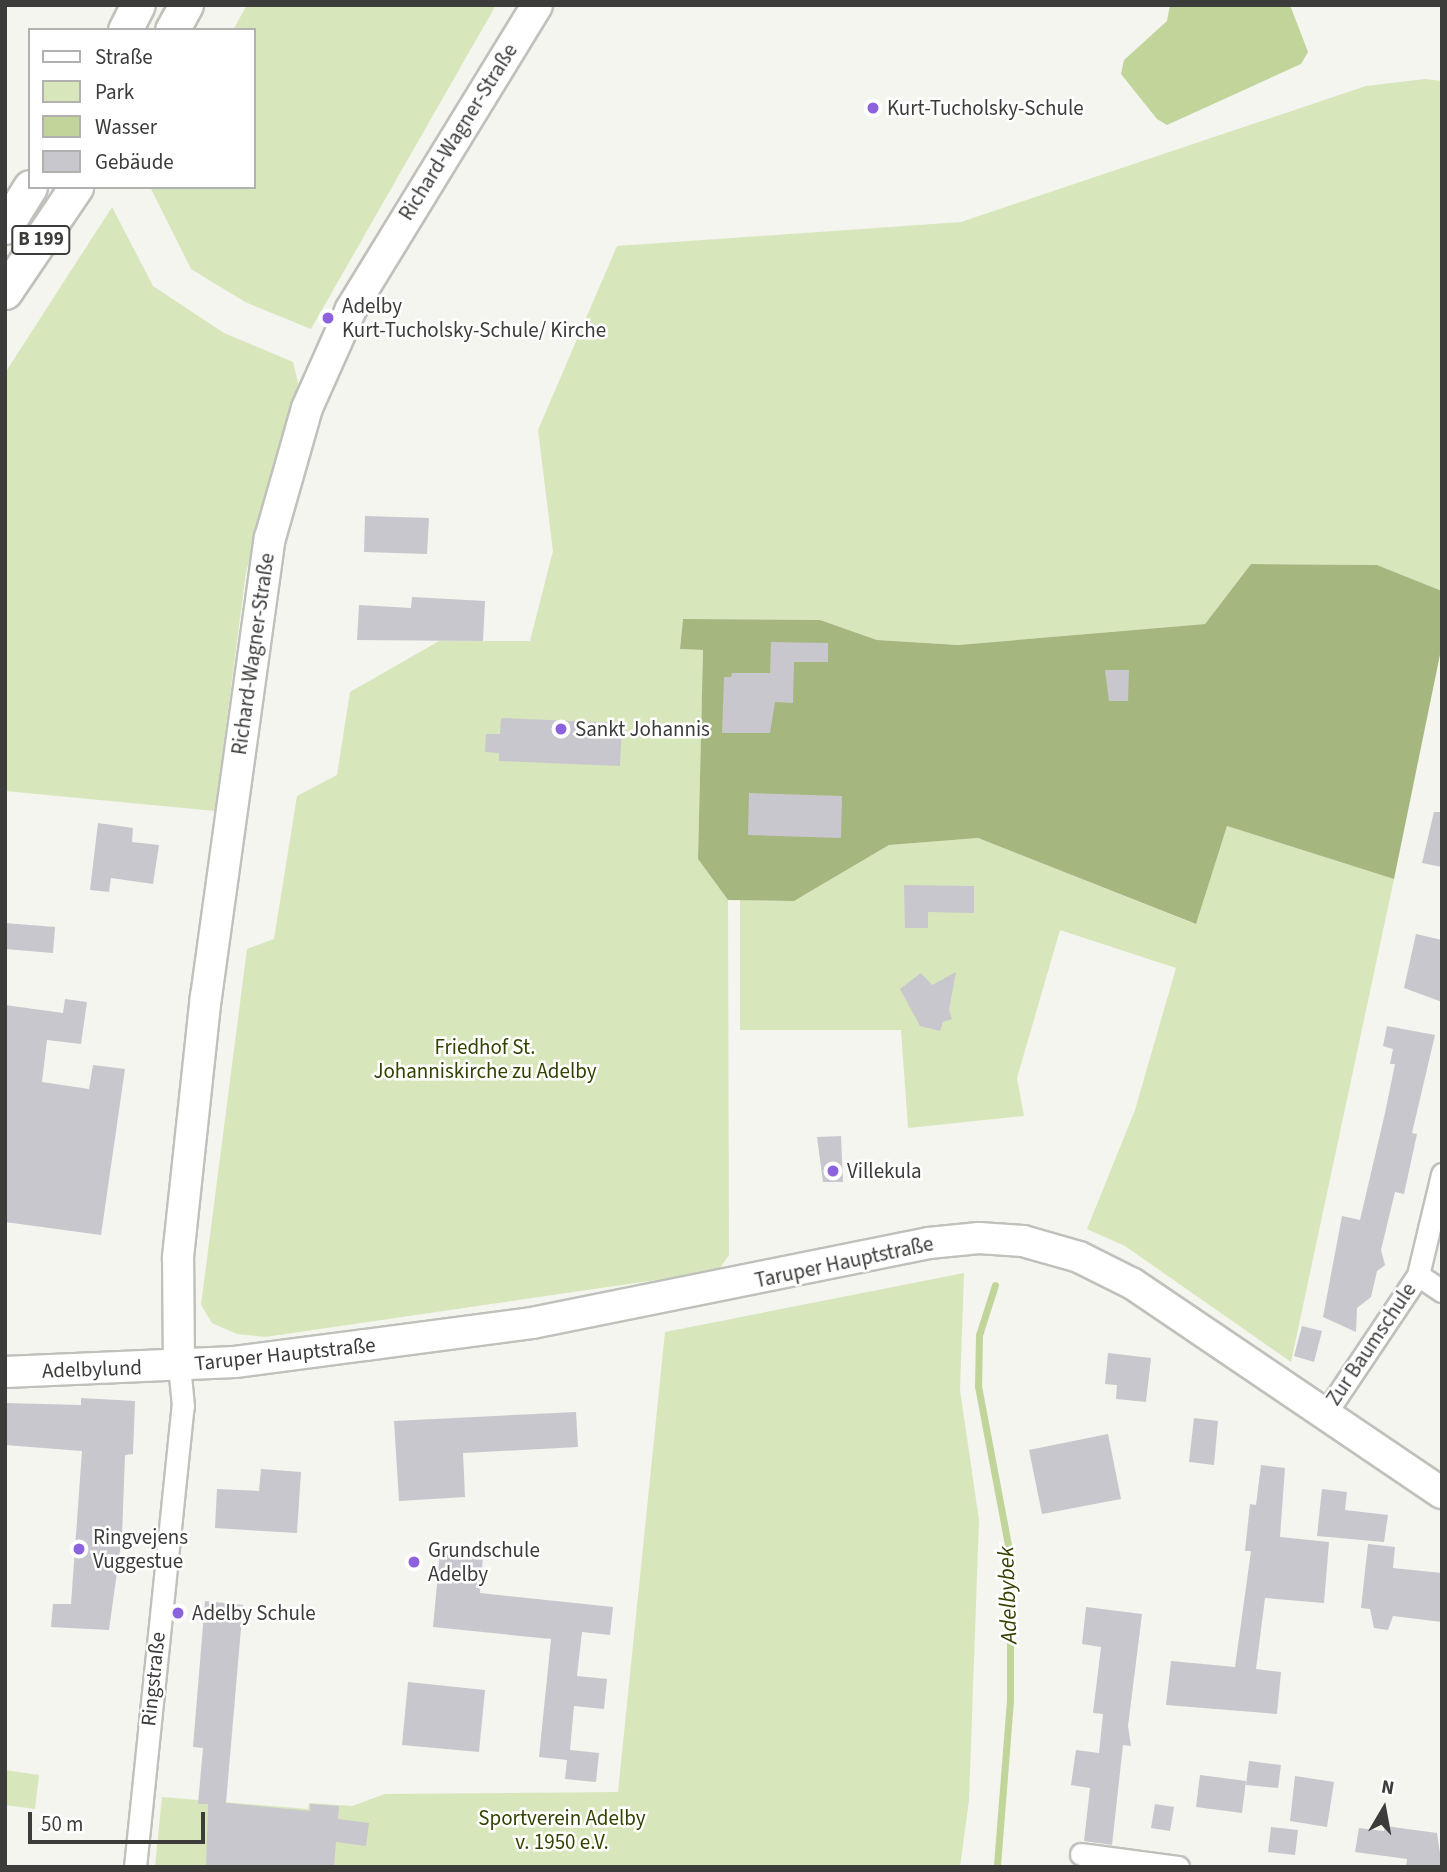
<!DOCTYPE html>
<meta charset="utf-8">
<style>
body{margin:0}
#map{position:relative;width:1447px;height:1872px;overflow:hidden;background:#f3f5ee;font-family:"Source Sans 3",sans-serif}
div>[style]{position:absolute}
.green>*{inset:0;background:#d8e6bc}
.forest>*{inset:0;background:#a5b77e}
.water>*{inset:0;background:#c1d49a}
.stream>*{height:7px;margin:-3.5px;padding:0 3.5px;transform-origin:3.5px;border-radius:3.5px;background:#c1d49a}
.building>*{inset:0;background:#c8c7ce}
.roads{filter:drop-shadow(2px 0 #bfc1bb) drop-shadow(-2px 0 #bfc1bb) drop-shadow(0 2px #bfc1bb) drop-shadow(0 -2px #bfc1bb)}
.street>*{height:21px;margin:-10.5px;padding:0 10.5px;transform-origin:10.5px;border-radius:10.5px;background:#fff}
.secondary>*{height:30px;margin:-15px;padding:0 15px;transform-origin:15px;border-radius:15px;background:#fff}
.primary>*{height:33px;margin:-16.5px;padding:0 16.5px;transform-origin:16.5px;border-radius:16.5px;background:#fff}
.dots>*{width:19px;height:19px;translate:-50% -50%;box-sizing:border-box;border:4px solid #fff;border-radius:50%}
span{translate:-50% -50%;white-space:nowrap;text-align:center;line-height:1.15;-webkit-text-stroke:5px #fff;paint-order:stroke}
.shield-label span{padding:2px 5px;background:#fff;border:2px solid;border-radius:5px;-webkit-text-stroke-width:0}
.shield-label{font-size:19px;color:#3c3d3a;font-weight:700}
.poi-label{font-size:21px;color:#3c3d3a}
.left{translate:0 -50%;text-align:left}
.street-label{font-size:21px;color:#3c3d3a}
.park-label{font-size:21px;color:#344200}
.water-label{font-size:23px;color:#334200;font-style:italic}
.frame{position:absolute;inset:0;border:7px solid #3c3d3a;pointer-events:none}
.legend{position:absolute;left:28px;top:28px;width:228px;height:161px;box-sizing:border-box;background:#fff;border:2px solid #b1b1b0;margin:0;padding:9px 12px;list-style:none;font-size:21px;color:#3c3d3a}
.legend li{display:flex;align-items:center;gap:14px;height:35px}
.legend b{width:35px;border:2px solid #b1b1b0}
.north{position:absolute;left:1349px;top:1774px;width:70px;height:70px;-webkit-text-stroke:5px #fff;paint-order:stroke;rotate:10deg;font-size:19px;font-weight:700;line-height:28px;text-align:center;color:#3c3d3a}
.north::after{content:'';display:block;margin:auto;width:24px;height:32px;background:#3c3d3a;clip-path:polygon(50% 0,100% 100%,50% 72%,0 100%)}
.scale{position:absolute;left:28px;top:1812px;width:177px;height:32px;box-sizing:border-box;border:4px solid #3c3d3a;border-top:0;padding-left:9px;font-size:21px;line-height:24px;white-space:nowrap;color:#3c3d3a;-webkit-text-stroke:5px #fff;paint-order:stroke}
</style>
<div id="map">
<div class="green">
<i style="clip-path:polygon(247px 5px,496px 5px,311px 329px,245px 302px,191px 269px,150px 187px,254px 187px,254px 30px,233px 30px)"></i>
<i style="clip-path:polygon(1425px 79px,1442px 81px,1442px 591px,1377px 565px,1251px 564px,1205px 624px,958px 645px,877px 640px,820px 620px,683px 619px,680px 649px,703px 650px,698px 859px,728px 900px,729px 1255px,718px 1271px,265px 1337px,237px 1334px,212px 1323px,201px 1305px,247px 949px,274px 939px,297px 796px,337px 775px,350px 692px,439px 641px,530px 641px,553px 551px,538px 430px,617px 246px,961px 222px,1366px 86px)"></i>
<i style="clip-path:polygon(112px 207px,153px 286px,224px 333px,293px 362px,299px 387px,246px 572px,215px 811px,5px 791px,5px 373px)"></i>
<i style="clip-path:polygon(1227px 826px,1394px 879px,1291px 1362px,1125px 1246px,1087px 1229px,1135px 1110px,1176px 968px,1060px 930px,1017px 1078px,1024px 1116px,908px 1128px,901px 1030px,740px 1030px,740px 900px,794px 901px,889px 845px,978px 838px,1195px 924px)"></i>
<i style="clip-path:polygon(964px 1273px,960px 1390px,979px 1520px,969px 1800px,960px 1867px,155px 1867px,162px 1797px,308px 1809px,309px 1803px,352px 1806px,385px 1794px,618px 1792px,665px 1332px)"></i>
<i style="clip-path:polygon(5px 1770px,39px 1775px,35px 1809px,5px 1805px)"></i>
</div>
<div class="forest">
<i style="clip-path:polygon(1251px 564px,1377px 565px,1442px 591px,1442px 645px,1394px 879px,1227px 826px,1196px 924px,978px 838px,889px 845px,794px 901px,728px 900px,698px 859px,703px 650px,680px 649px,683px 619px,820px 620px,877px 640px,958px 645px,1205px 624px)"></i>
</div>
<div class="water">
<i style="clip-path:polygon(1170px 5px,1290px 5px,1308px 52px,1301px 64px,1167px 125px,1157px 119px,1121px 74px,1124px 60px,1167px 21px)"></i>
</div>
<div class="stream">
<i style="left:995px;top:1285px;width:52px;rotate:107.7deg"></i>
<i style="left:979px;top:1335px;width:51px;rotate:91.1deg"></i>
<i style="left:978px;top:1386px;width:172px;rotate:79.3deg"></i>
<i style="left:1010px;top:1555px;width:145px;rotate:90deg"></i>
<i style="left:1010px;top:1700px;width:168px;rotate:94.5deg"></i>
</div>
<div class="building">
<i style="clip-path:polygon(365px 516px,429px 518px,427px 554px,364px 552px)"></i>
<i style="clip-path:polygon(412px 597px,485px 601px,483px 641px,357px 640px,359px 605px,411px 608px)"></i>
<i style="clip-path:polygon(771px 642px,828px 643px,828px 662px,794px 662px,793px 703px,775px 702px,770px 733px,722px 733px,724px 677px,731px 677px,732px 673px,770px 673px)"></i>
<i style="clip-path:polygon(1105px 670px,1129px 670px,1128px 701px,1109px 701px)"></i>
<i style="clip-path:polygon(501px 718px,622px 723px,620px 766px,499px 761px,499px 753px,485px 752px,486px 734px,500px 734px)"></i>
<i style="clip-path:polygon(749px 793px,842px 796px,841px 838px,748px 835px)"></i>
<i style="clip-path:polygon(1434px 812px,1442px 812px,1442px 867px,1422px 863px)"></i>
<i style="clip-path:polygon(98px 823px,133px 828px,132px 842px,159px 845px,153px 884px,111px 878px,109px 892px,90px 890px)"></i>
<i style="clip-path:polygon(904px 885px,974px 886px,974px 913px,928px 912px,928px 928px,905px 928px)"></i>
<i style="clip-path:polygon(5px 923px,55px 927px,53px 953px,5px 949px)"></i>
<i style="clip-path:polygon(1416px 934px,1442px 940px,1442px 1002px,1404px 988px)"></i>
<i style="clip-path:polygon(956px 972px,949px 1010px,952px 1019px,943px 1022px,940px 1031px,920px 1026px,900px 989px,921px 973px,932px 985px)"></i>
<i style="clip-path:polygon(65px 999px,87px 1002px,81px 1044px,47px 1040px,42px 1082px,89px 1089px,93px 1065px,125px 1069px,101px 1235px,5px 1222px,5px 1005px,63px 1013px)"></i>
<i style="clip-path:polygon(1387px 1026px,1435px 1035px,1412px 1133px,1417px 1134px,1404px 1194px,1395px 1192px,1381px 1250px,1385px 1265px,1377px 1271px,1371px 1297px,1357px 1308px,1356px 1332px,1323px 1317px,1342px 1216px,1360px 1220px,1385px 1113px,1395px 1064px,1390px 1064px,1393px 1049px,1383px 1046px)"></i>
<i style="clip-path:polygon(841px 1136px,843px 1182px,823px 1182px,817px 1137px)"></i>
<i style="clip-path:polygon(1302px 1326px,1322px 1331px,1314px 1362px,1294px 1356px)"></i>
<i style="clip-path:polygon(1108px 1353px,1151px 1358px,1146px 1402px,1116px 1399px,1117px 1385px,1105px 1384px)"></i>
<i style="clip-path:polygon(81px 1398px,135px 1401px,133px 1454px,125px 1455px,122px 1536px,109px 1630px,51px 1627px,53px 1604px,71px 1604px,82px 1451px,5px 1445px,5px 1403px,81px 1405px)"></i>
<i style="clip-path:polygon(576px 1412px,578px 1447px,463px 1453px,465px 1497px,399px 1501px,394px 1421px)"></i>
<i style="clip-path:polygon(1194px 1418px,1218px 1421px,1214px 1465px,1189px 1462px)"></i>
<i style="clip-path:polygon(1108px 1434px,1121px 1499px,1042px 1514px,1029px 1450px)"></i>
<i style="clip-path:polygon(1261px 1465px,1285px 1468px,1280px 1537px,1329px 1542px,1324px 1603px,1265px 1598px,1256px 1669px,1281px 1672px,1277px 1714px,1166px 1705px,1171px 1661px,1235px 1667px,1251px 1551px,1245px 1551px,1250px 1504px,1256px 1505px)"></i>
<i style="clip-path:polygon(261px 1469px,301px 1472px,297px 1533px,215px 1528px,217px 1489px,259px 1491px)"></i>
<i style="clip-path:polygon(1322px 1489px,1347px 1492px,1345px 1510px,1388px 1515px,1384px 1542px,1317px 1536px)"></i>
<i style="clip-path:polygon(1368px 1544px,1395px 1547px,1393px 1568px,1442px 1573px,1442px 1622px,1393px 1616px,1388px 1630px,1374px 1628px,1370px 1609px,1361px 1608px)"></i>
<i style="clip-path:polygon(440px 1552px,483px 1556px,480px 1593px,613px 1607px,610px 1635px,582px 1632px,577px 1676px,607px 1679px,604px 1709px,574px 1706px,570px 1750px,599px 1753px,596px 1782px,565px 1779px,567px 1760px,539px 1757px,551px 1639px,433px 1627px)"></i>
<i style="clip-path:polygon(205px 1601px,243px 1605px,226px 1803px,310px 1811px,310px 1804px,339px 1806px,338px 1819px,369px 1823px,366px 1846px,336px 1842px,334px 1867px,206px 1867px,208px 1804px,198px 1804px,203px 1748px,193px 1747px)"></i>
<i style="clip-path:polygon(1086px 1607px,1142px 1614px,1128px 1726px,1131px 1746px,1123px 1745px,1112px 1845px,1084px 1841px,1090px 1788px,1071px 1785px,1076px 1750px,1099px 1753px,1103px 1714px,1093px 1713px,1101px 1647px,1082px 1644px)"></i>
<i style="clip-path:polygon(408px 1682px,485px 1690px,479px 1752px,402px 1745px)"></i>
<i style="clip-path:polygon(1249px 1761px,1281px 1765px,1278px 1788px,1246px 1785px)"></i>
<i style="clip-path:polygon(1200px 1775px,1246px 1781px,1242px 1813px,1196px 1807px)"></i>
<i style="clip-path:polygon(1295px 1776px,1334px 1782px,1327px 1827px,1290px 1821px)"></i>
<i style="clip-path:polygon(1155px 1804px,1174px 1807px,1170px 1831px,1151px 1828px)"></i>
<i style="clip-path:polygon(1385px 1826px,1437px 1833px,1442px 1867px,1406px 1867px,1407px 1859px,1355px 1852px,1359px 1828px,1384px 1831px)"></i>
<i style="clip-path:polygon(1271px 1827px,1298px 1830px,1295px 1855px,1268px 1852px)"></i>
</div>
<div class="roads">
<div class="street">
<i style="left:1418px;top:1275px;width:29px;rotate:34deg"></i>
<i style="left:1325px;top:1414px;width:167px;rotate:-56.2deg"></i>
<i style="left:1418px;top:1275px;width:104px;rotate:-76.6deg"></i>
<i style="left:1081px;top:1854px;width:98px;rotate:7.6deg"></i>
<i style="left:135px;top:1867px;width:463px;rotate:-84.1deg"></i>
<i style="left:183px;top:1406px;width:41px;rotate:-95.6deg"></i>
</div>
<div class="secondary">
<i style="left:179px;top:1365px;width:108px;rotate:-90.5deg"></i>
<i style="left:178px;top:1257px;width:262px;rotate:-83.9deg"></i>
<i style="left:206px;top:997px;width:463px;rotate:-82.1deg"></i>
<i style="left:270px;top:538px;width:135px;rotate:-74.1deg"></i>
<i style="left:307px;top:408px;width:108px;rotate:-66deg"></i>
<i style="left:351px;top:309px;width:356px;rotate:-58.5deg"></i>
<i style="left:5px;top:1372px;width:230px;rotate:-2.5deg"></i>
<i style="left:235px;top:1362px;width:132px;rotate:-7.4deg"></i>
<i style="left:366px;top:1345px;width:167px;rotate:-7.5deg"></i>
<i style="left:532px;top:1323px;width:405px;rotate:-11.4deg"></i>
<i style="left:929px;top:1243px;width:50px;rotate:-5.7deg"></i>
<i style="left:979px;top:1238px;width:44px;rotate:3.9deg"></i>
<i style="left:1023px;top:1241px;width:58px;rotate:15.9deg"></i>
<i style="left:1079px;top:1257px;width:60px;rotate:26.6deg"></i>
<i style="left:1133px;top:1284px;width:373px;rotate:34.1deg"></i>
</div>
<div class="primary">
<i style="left:125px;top:30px;width:28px;rotate:-63deg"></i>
<i style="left:172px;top:30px;width:29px;rotate:-61deg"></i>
<i style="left:5px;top:227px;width:47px;rotate:-58deg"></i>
<i style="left:5px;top:292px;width:127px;rotate:-55.9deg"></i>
</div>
</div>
<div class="dots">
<i style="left:873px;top:108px;background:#8c62dd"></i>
<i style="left:328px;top:318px;background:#8c62dd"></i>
<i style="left:561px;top:729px;background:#8c62dd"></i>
<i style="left:833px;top:1171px;background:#8c62dd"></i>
<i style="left:79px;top:1549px;background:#8c62dd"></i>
<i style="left:414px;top:1562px;background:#8c62dd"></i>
<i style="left:178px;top:1613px;background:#8c62dd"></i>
</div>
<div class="shield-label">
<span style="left:41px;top:240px">B 199</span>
</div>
<div class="poi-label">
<span class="left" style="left:887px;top:108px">Kurt-Tucholsky-Schule</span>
<span class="left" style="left:342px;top:318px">Adelby<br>Kurt-Tucholsky-Schule/ Kirche</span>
<span class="left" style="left:575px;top:729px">Sankt Johannis</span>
<span class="left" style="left:847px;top:1171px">Villekula</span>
<span class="left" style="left:93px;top:1549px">Ringvejens<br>Vuggestue</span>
<span class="left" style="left:428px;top:1562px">Grundschule<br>Adelby</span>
<span class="left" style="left:192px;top:1613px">Adelby Schule</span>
</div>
<div class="street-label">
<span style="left:458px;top:132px;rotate:-58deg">Richard-Wagner-Straße</span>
<span style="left:253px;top:654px;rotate:-82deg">Richard-Wagner-Straße</span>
<span style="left:844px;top:1262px;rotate:-12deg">Taruper Hauptstraße</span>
<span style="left:1371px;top:1344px;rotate:-56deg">Zur Baumschule</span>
<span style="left:285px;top:1354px;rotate:-6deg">Taruper Hauptstraße</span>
<span style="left:92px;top:1369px;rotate:-2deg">Adelbylund</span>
<span style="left:153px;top:1679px;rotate:-84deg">Ringstraße</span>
</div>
<div class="park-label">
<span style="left:485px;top:1059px">Friedhof St.<br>Johanniskirche zu Adelby</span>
<span style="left:562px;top:1830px">Sportverein Adelby<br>v. 1950 e.V.</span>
</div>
<div class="water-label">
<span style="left:1008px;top:1595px;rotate:-92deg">Adelbybek</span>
</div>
<div class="frame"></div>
<ul class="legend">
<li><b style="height:9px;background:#fff"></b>Straße</li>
<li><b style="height:19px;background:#d8e6bc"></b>Park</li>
<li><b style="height:19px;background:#c1d49a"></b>Wasser</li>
<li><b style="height:19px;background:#c8c7ce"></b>Gebäude</li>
</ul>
<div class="north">N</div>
<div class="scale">50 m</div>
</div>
